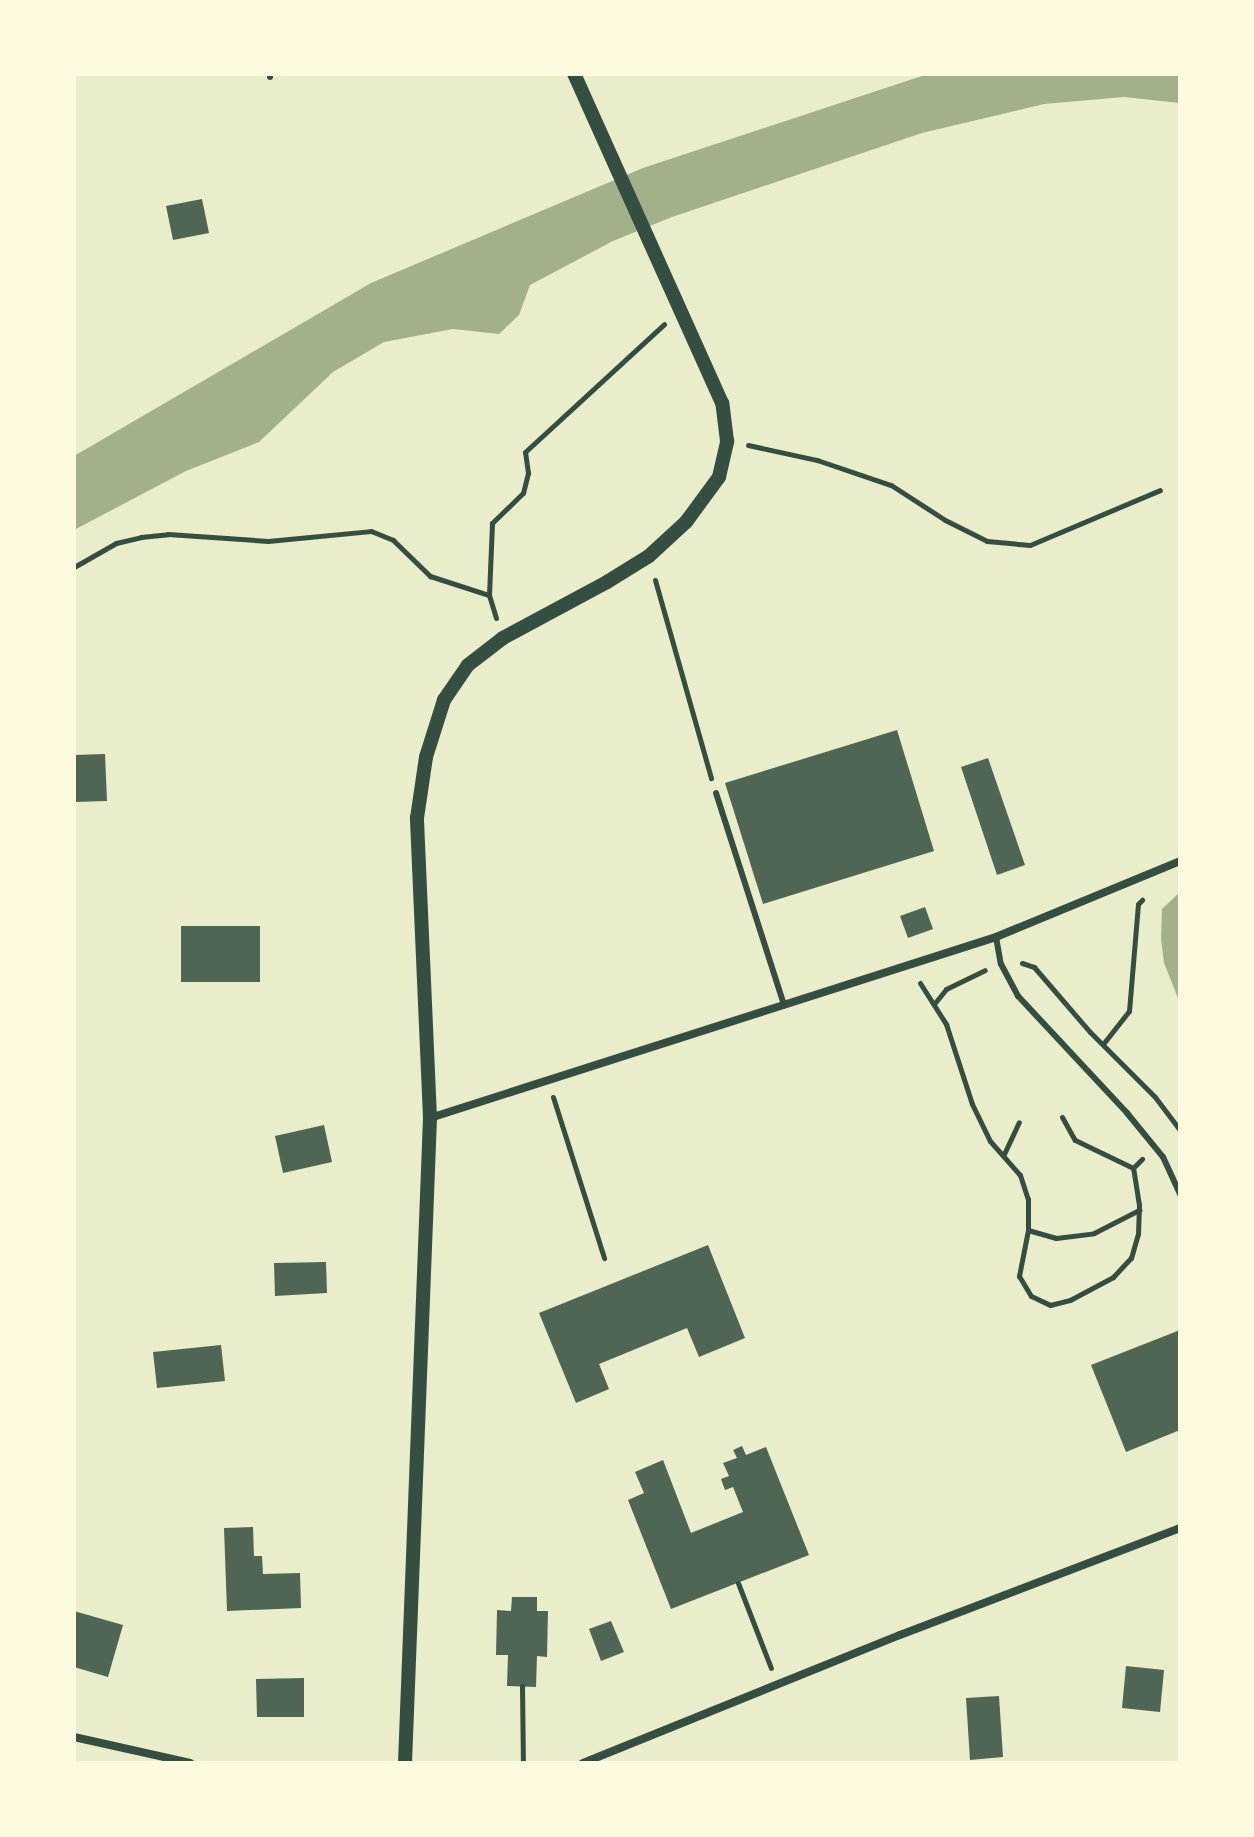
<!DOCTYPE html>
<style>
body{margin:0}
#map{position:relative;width:1254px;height:1837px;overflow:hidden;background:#e9edc9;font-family:Rubik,sans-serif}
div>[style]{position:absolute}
.water>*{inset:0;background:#a3b18a}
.building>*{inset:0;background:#4f6655}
.path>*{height:5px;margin:-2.5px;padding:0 2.5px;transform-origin:2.5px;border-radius:2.5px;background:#344e41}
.service>*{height:6px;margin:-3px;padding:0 3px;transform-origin:3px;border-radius:3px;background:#344e41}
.minor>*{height:8px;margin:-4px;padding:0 4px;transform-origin:4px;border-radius:4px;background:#344e41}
.tertiary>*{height:14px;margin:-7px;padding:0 7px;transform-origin:7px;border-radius:7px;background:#344e41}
span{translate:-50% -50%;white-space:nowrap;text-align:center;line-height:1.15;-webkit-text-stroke:8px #fefae0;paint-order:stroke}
.frame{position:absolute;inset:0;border:76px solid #fefae0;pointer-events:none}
</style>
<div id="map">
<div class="water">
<i style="clip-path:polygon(928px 74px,1180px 74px,1180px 103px,1124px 97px,1044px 104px,922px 133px,672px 217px,613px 241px,530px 285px,519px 315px,499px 334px,453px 329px,384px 342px,333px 372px,259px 442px,186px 471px,74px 530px,74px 456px,371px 283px,643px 168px)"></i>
<i style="clip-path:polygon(1180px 892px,1180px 1003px,1164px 963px,1161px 939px,1162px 909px)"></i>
</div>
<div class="building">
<i style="clip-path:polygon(202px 199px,209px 233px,173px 240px,166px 206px)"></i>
<i style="clip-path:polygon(897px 730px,934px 851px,763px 904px,725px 783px)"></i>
<i style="clip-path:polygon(105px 754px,107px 801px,74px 802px,74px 755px)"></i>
<i style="clip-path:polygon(988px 758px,1025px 865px,997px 875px,961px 767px)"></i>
<i style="clip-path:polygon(925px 907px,933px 929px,908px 938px,900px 916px)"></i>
<i style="clip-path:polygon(181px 926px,260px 926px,260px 982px,181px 982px)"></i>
<i style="clip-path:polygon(324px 1125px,332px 1162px,283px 1173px,275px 1136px)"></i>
<i style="clip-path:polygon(708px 1245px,745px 1338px,699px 1357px,687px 1328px,599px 1364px,609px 1389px,576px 1403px,539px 1313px)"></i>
<i style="clip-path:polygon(326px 1262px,327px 1293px,275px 1296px,274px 1263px)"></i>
<i style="clip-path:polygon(1180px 1330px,1180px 1430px,1126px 1452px,1091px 1365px)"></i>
<i style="clip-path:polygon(221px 1345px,225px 1381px,157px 1388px,153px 1352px)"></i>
<i style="clip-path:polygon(742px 1446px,746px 1455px,766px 1447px,809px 1555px,671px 1609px,628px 1500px,644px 1493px,635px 1472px,663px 1460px,691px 1533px,743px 1512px,733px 1487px,725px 1490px,721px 1479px,729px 1476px,723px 1463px,737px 1458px,733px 1450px)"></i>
<i style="clip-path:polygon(253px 1527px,254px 1556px,262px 1556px,263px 1574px,300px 1573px,301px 1608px,227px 1611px,224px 1528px)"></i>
<i style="clip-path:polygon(512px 1597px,537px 1597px,537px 1611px,548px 1611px,547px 1657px,537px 1656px,536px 1687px,507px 1686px,508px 1655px,496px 1655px,497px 1610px,511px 1611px)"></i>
<i style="clip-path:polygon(74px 1611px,123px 1625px,108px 1677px,74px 1667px)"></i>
<i style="clip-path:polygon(611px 1621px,624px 1652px,601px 1661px,589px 1629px)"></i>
<i style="clip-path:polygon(1126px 1666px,1164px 1670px,1160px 1712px,1122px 1708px)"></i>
<i style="clip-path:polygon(304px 1678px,304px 1717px,257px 1717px,256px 1679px)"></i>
<i style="clip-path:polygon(999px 1696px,1003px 1757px,970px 1760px,966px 1698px)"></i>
</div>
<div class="path">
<i style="left:748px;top:445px;width:71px;rotate:12.3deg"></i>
<i style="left:817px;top:460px;width:78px;rotate:18.7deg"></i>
<i style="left:891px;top:485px;width:64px;rotate:32.9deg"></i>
<i style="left:945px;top:520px;width:47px;rotate:26.6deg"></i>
<i style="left:987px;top:541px;width:43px;rotate:5.3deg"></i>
<i style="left:1030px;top:545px;width:141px;rotate:-22.9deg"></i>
<i style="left:74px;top:567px;width:48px;rotate:-29.7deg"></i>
<i style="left:116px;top:543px;width:26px;rotate:-13deg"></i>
<i style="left:141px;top:537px;width:27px;rotate:-6deg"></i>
<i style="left:168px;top:534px;width:100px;rotate:4deg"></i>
<i style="left:268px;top:541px;width:103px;rotate:-5.5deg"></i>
<i style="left:371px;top:531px;width:24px;rotate:22deg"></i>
<i style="left:393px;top:540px;width:52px;rotate:44.2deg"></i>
<i style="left:430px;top:576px;width:62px;rotate:17.9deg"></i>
<i style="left:489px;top:595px;width:24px;rotate:73deg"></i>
<i style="left:655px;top:580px;width:206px;rotate:74.2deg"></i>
<i style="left:489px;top:595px;width:72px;rotate:-87.6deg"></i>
<i style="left:492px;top:523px;width:43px;rotate:-44.1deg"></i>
<i style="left:523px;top:493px;width:21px;rotate:-76deg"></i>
<i style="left:528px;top:473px;width:21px;rotate:-98deg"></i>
<i style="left:525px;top:452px;width:189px;rotate:-42.6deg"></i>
<i style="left:1022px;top:963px;width:13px;rotate:18deg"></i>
<i style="left:1034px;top:967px;width:86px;rotate:49.3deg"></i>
<i style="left:1090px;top:1032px;width:92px;rotate:45deg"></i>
<i style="left:1155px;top:1097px;width:41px;rotate:52.9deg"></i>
<i style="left:920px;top:983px;width:49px;rotate:57.6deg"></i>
<i style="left:946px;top:1024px;width:84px;rotate:72deg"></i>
<i style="left:972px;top:1104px;width:41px;rotate:64.1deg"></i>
<i style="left:990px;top:1141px;width:45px;rotate:48.6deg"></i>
<i style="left:1020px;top:1175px;width:25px;rotate:72deg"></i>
<i style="left:1028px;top:1199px;width:31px;rotate:90deg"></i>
<i style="left:1028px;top:1230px;width:47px;rotate:101.1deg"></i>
<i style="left:1019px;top:1276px;width:23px;rotate:59deg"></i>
<i style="left:1031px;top:1296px;width:21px;rotate:25deg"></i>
<i style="left:1050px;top:1305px;width:21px;rotate:-14deg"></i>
<i style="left:1070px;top:1300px;width:49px;rotate:-28.1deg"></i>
<i style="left:1113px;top:1277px;width:26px;rotate:-47deg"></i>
<i style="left:1131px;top:1258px;width:25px;rotate:-74deg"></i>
<i style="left:1138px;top:1234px;width:29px;rotate:-88deg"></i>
<i style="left:1139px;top:1205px;width:37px;rotate:-99deg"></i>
<i style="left:1133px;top:1168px;width:13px;rotate:-45deg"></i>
<i style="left:934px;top:1004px;width:19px;rotate:-51deg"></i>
<i style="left:946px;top:989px;width:43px;rotate:-26deg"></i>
<i style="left:1103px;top:1044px;width:42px;rotate:-51.8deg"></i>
<i style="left:1129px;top:1011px;width:107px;rotate:-85.2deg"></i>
<i style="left:1138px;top:904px;width:6px;rotate:-45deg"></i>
<i style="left:553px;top:1097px;width:169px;rotate:72.4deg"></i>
<i style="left:1062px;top:1117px;width:26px;rotate:61deg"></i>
<i style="left:1075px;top:1140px;width:64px;rotate:25.8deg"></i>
<i style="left:1004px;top:1154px;width:35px;rotate:-65deg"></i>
<i style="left:1028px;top:1230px;width:29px;rotate:16deg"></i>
<i style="left:1056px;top:1238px;width:38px;rotate:-7deg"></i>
<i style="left:1094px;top:1233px;width:51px;rotate:-27.1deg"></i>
<i style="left:738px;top:1583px;width:91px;rotate:68.8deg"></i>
<i style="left:522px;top:1686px;width:77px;rotate:89.3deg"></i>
</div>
<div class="service">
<i style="left:270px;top:77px;width:3px;rotate:-90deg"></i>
<i style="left:716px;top:793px;width:223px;rotate:72.2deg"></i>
<i style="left:996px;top:937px;width:27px;rotate:80deg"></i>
<i style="left:1001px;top:964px;width:36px;rotate:62deg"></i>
<i style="left:1018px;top:996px;width:160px;rotate:47deg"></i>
<i style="left:1127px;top:1113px;width:57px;rotate:50.7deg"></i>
<i style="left:1163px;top:1157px;width:41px;rotate:65.3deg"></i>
</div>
<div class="minor">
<i style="left:430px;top:1118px;width:594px;rotate:-17.73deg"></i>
<i style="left:996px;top:937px;width:199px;rotate:-22.4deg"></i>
<i style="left:74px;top:1737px;width:119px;rotate:12.6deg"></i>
<i style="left:583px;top:1763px;width:342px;rotate:-22deg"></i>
<i style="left:900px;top:1635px;width:300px;rotate:-20.9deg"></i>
</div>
<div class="tertiary">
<i style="left:405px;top:1763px;width:645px;rotate:-87.78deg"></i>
<i style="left:430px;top:1118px;width:300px;rotate:-92.5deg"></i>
<i style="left:417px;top:818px;width:62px;rotate:-81.6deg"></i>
<i style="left:426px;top:757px;width:60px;rotate:-72.5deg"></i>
<i style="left:444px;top:700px;width:42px;rotate:-55.6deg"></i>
<i style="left:468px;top:665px;width:44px;rotate:-37.6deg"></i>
<i style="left:503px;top:638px;width:118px;rotate:-28.3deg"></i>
<i style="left:607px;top:582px;width:49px;rotate:-31.8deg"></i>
<i style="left:649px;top:556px;width:50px;rotate:-42.6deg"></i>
<i style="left:686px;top:522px;width:56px;rotate:-53.7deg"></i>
<i style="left:719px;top:477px;width:37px;rotate:-77deg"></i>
<i style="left:727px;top:441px;width:38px;rotate:-97deg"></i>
<i style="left:722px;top:403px;width:361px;rotate:-114.2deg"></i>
</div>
<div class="frame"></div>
</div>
